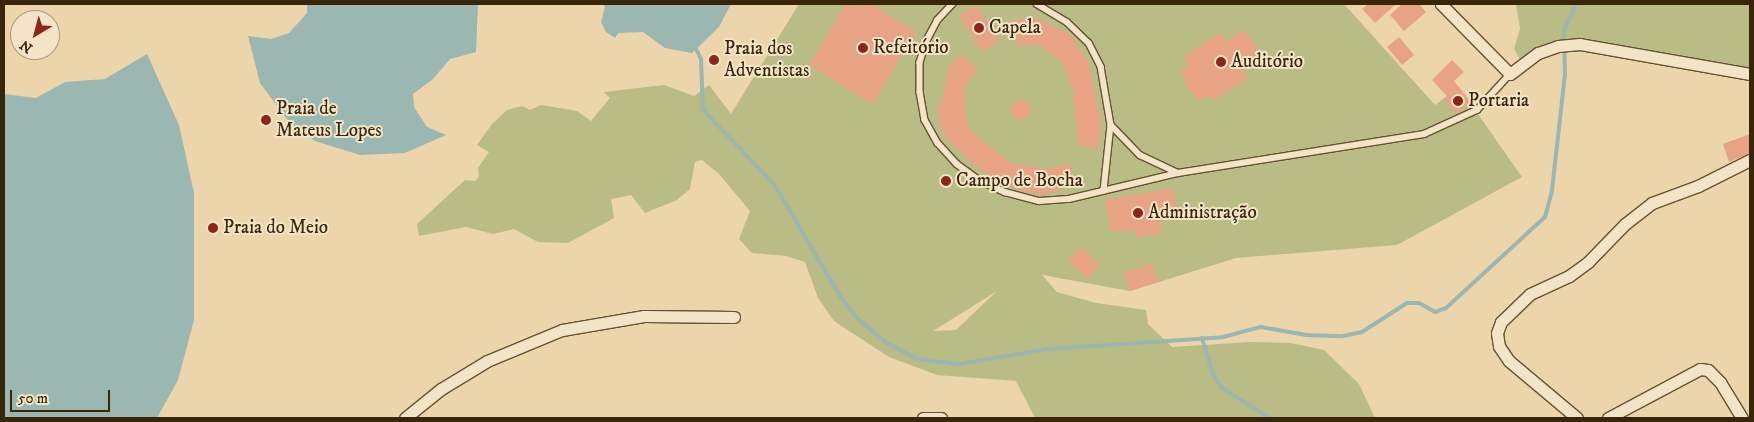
<!DOCTYPE html>
<meta charset="utf-8">
<style>
body{margin:0}
#map{position:relative;width:1754px;height:422px;overflow:hidden;background:#ecd5aa;font-family:"IM FELL DW Pica",serif}
div>[style]{position:absolute}
.green>*{inset:0;background:#babc86}
.water>*{inset:0;background:#9bb7b1}
.stream>*{height:4px;margin:-2px;padding:0 2px;transform-origin:2px;border-radius:2px;background:#9bb7b1}
.building>*{inset:0;background:#e7a384}
.round{border-radius:50%}
.roads{filter:drop-shadow(1px 0 #665232) drop-shadow(-1px 0 #665232) drop-shadow(0 1px #665232) drop-shadow(0 -1px #665232)}
.lane>*{height:5.5px;margin:-2.75px;padding:0 2.75px;transform-origin:2.75px;border-radius:2.75px;background:#f3e4c8}
.street>*{height:11px;margin:-5.5px;padding:0 5.5px;transform-origin:5.5px;border-radius:5.5px;background:#f3e4c8}
.dots>*{width:14px;height:14px;translate:-50% -50%;box-sizing:border-box;border:2px solid #f3e4c8;border-radius:50%}
span{translate:-50% -50%;white-space:nowrap;text-align:center;line-height:1.15;-webkit-text-stroke:4px #f3e4c8;paint-order:stroke}
.poi-label{font-size:19px;color:#39260a}
.left{translate:0 -50%;text-align:left}
.frame{position:absolute;inset:0;border:5px solid #39260a;pointer-events:none}
.north{position:absolute;left:10px;top:10px;width:50px;height:50px;box-sizing:border-box;background:#f3e4c8;border:1px solid #a9987c;border-radius:50%;rotate:217deg;font-size:14px;font-weight:700;line-height:20px;text-align:center;color:#39260a}
.north::after{content:'';display:block;margin:auto;width:18px;height:22px;background:#8f2418;clip-path:polygon(50% 0,100% 100%,50% 72%,0 100%)}
.scale{position:absolute;left:10px;top:390px;width:100px;height:22px;box-sizing:border-box;border:2px solid #39260a;border-top:0;padding-left:6px;font-size:15px;line-height:18px;white-space:nowrap;color:#39260a;-webkit-text-stroke:4px #f3e4c8;paint-order:stroke}
</style>
<div id="map">
<div class="green">
<i style="clip-path:polygon(evenodd,799px 4px,1344px 4px,1435px 105px,1459px 87px,1522px 177px,1397px 245px,1236px 258px,1130px 291px,1042px 275px,1057px 292px,1096px 303px,1146px 310px,1148px 324px,1172px 347px,1250px 342px,1290px 343px,1324px 350px,1359px 384px,1375px 418px,1035px 418px,1016px 381px,937px 375px,889px 357px,834px 321px,818px 298px,805px 262px,786px 256px,752px 253px,739px 239px,750px 211px,719px 174px,702px 160px,695px 162px,690px 189px,677px 200px,645px 213px,631px 195px,611px 199px,614px 218px,568px 243px,538px 242px,514px 229px,493px 234px,466px 227px,419px 236px,417px 224px,465px 180px,475px 181px,479px 177px,478px 168px,489px 152px,477px 145px,492px 124px,507px 110px,522px 106px,530px 110px,541px 105px,577px 111px,591px 121px,610px 98px,604px 92px,664px 85px,694px 96px,709px 85px,731px 114px,799px 4px,997px 291px,956px 330px,933px 331px,997px 291px)"></i>
<i style="clip-path:polygon(1516px 4px,1750px 4px,1750px 73px,1586px 43px,1554px 55px,1521px 61px,1514px 49px,1520px 29px)"></i>
</div>
<div class="water">
<i style="clip-path:polygon(307px 4px,478px 4px,476px 52px,450px 59px,433px 79px,413px 94px,414px 107px,427px 127px,446px 135px,405px 153px,360px 155px,315px 141px,289px 122px,260px 83px,248px 36px,271px 39px,289px 33px,307px 13px)"></i>
<i style="clip-path:polygon(603px 4px,731px 4px,719px 27px,692px 53px,665px 48px,643px 32px,618px 33px,615px 38px,606px 32px,601px 22px,605px 7px)"></i>
<i style="clip-path:polygon(147px 54px,179px 125px,194px 193px,194px 320px,178px 380px,157px 418px,4px 418px,4px 94px,36px 98px,65px 82px,105px 79px)"></i>
</div>
<div class="stream">
<i style="left:696px;top:49px;width:11px;rotate:63deg"></i>
<i style="left:701px;top:59px;width:51px;rotate:87.8deg"></i>
<i style="left:703px;top:110px;width:103px;rotate:46.2deg"></i>
<i style="left:774px;top:184px;width:130px;rotate:59.5deg"></i>
<i style="left:840px;top:296px;width:28px;rotate:52deg"></i>
<i style="left:857px;top:318px;width:38px;rotate:40deg"></i>
<i style="left:886px;top:342px;width:35px;rotate:29deg"></i>
<i style="left:917px;top:359px;width:41px;rotate:7deg"></i>
<i style="left:958px;top:364px;width:92px;rotate:-9.4deg"></i>
<i style="left:1049px;top:349px;width:174px;rotate:-3.9deg"></i>
<i style="left:1223px;top:337px;width:39px;rotate:-15deg"></i>
<i style="left:1261px;top:327px;width:46px;rotate:10.1deg"></i>
<i style="left:1306px;top:335px;width:37px;rotate:2deg"></i>
<i style="left:1343px;top:336px;width:19px;rotate:-12deg"></i>
<i style="left:1362px;top:332px;width:54px;rotate:-32.8deg"></i>
<i style="left:1407px;top:303px;width:12px"></i>
<i style="left:1419px;top:303px;width:18px;rotate:29deg"></i>
<i style="left:1435px;top:312px;width:12px;rotate:-20deg"></i>
<i style="left:1446px;top:308px;width:134px;rotate:-42.6deg"></i>
<i style="left:1545px;top:217px;width:28px;rotate:-75deg"></i>
<i style="left:1552px;top:190px;width:116px;rotate:-83.6deg"></i>
<i style="left:1565px;top:75px;width:45px;rotate:-91.3deg"></i>
<i style="left:1564px;top:30px;width:29px;rotate:-65deg"></i>
<i style="left:1202px;top:338px;width:39px;rotate:73deg"></i>
<i style="left:1213px;top:375px;width:14px;rotate:56deg"></i>
<i style="left:1221px;top:387px;width:57px;rotate:32.9deg"></i>
</div>
<div class="building">
<i style="clip-path:polygon(846px 4px,871px 4px,916px 32px,873px 104px,809px 65px)"></i>
<i style="clip-path:polygon(1368px 4px,1396px 4px,1375px 23px,1362px 9px)"></i>
<i style="clip-path:polygon(1402px 4px,1419px 4px,1426px 12px,1404px 31px,1390px 15px)"></i>
<i style="clip-path:polygon(977px 5px,999px 41px,981px 51px,959px 15px)"></i>
<i style="clip-path:polygon(1036px 18px,1071px 35px,1088px 62px,1101px 119px,1098px 149px,1078px 146px,1073px 91px,1061px 60px,1039px 45px,1017px 45px,1016px 30px,1012px 33px,1011px 20px)"></i>
<i style="clip-path:polygon(1245px 30px,1263px 58px,1243px 70px,1248px 78px,1212px 101px,1208px 96px,1200px 101px,1187px 88px,1181px 71px,1189px 66px,1183px 57px,1220px 33px,1226px 42px)"></i>
<i style="clip-path:polygon(1399px 37px,1414px 55px,1402px 65px,1387px 47px)"></i>
<i style="clip-path:polygon(959px 54px,978px 68px,964px 88px,967px 125px,972px 132px,1012px 164px,1050px 169px,1069px 162px,1076px 184px,1047px 194px,1024px 192px,983px 172px,953px 145px,941px 129px,937px 106px,941px 105px,948px 69px)"></i>
<i style="clip-path:polygon(1452px 60px,1464px 72px,1454px 81px,1472px 103px,1456px 114px,1444px 98px,1447px 96px,1432px 80px)"></i>
<i class="round" style="left:1011px;top:100px;width:20px;height:20px"></i>
<i style="clip-path:polygon(1750px 134px,1750px 153px,1729px 162px,1723px 144px)"></i>
<i style="clip-path:polygon(1173px 188px,1177px 212px,1159px 215px,1162px 233px,1136px 237px,1135px 229px,1111px 232px,1105px 200px)"></i>
<i style="clip-path:polygon(1080px 247px,1100px 265px,1088px 279px,1068px 261px)"></i>
<i style="clip-path:polygon(1152px 264px,1158px 282px,1130px 291px,1124px 272px)"></i>
</div>
<div class="roads">
<div class="lane">
<i style="left:953px;top:4px;width:22px;rotate:133deg"></i>
<i style="left:938px;top:20px;width:24px;rotate:118deg"></i>
<i style="left:927px;top:41px;width:23px;rotate:108deg"></i>
<i style="left:920px;top:63px;width:29px;rotate:90deg"></i>
<i style="left:920px;top:92px;width:28px;rotate:80deg"></i>
<i style="left:925px;top:120px;width:26px;rotate:61deg"></i>
<i style="left:938px;top:143px;width:28px;rotate:48deg"></i>
<i style="left:957px;top:164px;width:27px;rotate:36deg"></i>
<i style="left:979px;top:180px;width:29px;rotate:25deg"></i>
<i style="left:1005px;top:192px;width:35px;rotate:15deg"></i>
<i style="left:1039px;top:201px;width:30px;rotate:-4deg"></i>
<i style="left:1069px;top:199px;width:112px;rotate:-13.4deg"></i>
<i style="left:1178px;top:173px;width:249px;rotate:-9deg"></i>
<i style="left:1424px;top:134px;width:58px;rotate:-24.4deg"></i>
<i style="left:1477px;top:110px;width:49px;rotate:-47.5deg"></i>
<i style="left:1037px;top:4px;width:35px;rotate:31deg"></i>
<i style="left:1067px;top:22px;width:30px;rotate:44deg"></i>
<i style="left:1089px;top:43px;width:27px;rotate:63deg"></i>
<i style="left:1101px;top:67px;width:59px;rotate:80.2deg"></i>
<i style="left:1111px;top:125px;width:66px;rotate:96.1deg"></i>
<i style="left:1111px;top:125px;width:42px;rotate:46deg"></i>
<i style="left:1140px;top:155px;width:42px;rotate:25.3deg"></i>
</div>
<div class="street">
<i style="left:1441px;top:4px;width:98px;rotate:45.4deg"></i>
<i style="left:1510px;top:74px;width:35px;rotate:-37deg"></i>
<i style="left:1538px;top:53px;width:21px;rotate:-19deg"></i>
<i style="left:1558px;top:46px;width:22px;rotate:-5deg"></i>
<i style="left:1580px;top:44px;width:173px;rotate:10deg"></i>
<i style="left:405px;top:418px;width:46px;rotate:-38.9deg"></i>
<i style="left:441px;top:389px;width:54px;rotate:-31.3deg"></i>
<i style="left:487px;top:361px;width:81px;rotate:-22.5deg"></i>
<i style="left:562px;top:330px;width:83px;rotate:-9.7deg"></i>
<i style="left:644px;top:316px;width:90px;rotate:0.6deg"></i>
<i style="left:923px;top:418px;width:18px"></i>
<i style="left:1577px;top:418px;width:89px;rotate:-140deg"></i>
<i style="left:1509px;top:361px;width:18px;rotate:-124deg"></i>
<i style="left:1499px;top:346px;width:13px;rotate:-99deg"></i>
<i style="left:1497px;top:333px;width:12px;rotate:-70deg"></i>
<i style="left:1501px;top:322px;width:40px;rotate:-44deg"></i>
<i style="left:1530px;top:294px;width:43px;rotate:-24.8deg"></i>
<i style="left:1569px;top:276px;width:24px;rotate:-36deg"></i>
<i style="left:1588px;top:262px;width:53px;rotate:-45.8deg"></i>
<i style="left:1625px;top:224px;width:34px;rotate:-38deg"></i>
<i style="left:1652px;top:203px;width:49px;rotate:-20.3deg"></i>
<i style="left:1698px;top:186px;width:58px;rotate:-26.6deg"></i>
<i style="left:1608px;top:418px;width:104px;rotate:-28deg"></i>
<i style="left:1700px;top:369px;width:8px;rotate:7deg"></i>
<i style="left:1708px;top:370px;width:17px;rotate:45deg"></i>
<i style="left:1720px;top:382px;width:42px;rotate:58.6deg"></i>
</div>
</div>
<div class="dots">
<i style="left:979px;top:28px;background:#8f2418"></i>
<i style="left:863px;top:48px;background:#8f2418"></i>
<i style="left:714px;top:60px;background:#8f2418"></i>
<i style="left:1221px;top:62px;background:#8f2418"></i>
<i style="left:1458px;top:101px;background:#8f2418"></i>
<i style="left:266px;top:120px;background:#8f2418"></i>
<i style="left:946px;top:181px;background:#8f2418"></i>
<i style="left:1138px;top:213px;background:#8f2418"></i>
<i style="left:213px;top:228px;background:#8f2418"></i>
</div>
<div class="poi-label">
<span class="left" style="left:989px;top:28px">Capela</span>
<span class="left" style="left:873px;top:48px">Refeitório</span>
<span class="left" style="left:724px;top:60px">Praia dos<br>Adventistas</span>
<span class="left" style="left:1231px;top:62px">Auditório</span>
<span class="left" style="left:1468px;top:101px">Portaria</span>
<span class="left" style="left:276px;top:120px">Praia de<br>Mateus Lopes</span>
<span class="left" style="left:956px;top:181px">Campo de Bocha</span>
<span class="left" style="left:1148px;top:213px">Administração</span>
<span class="left" style="left:223px;top:228px">Praia do Meio</span>
</div>
<div class="frame"></div>
<div class="north">N</div>
<div class="scale">50 m</div>
</div>
